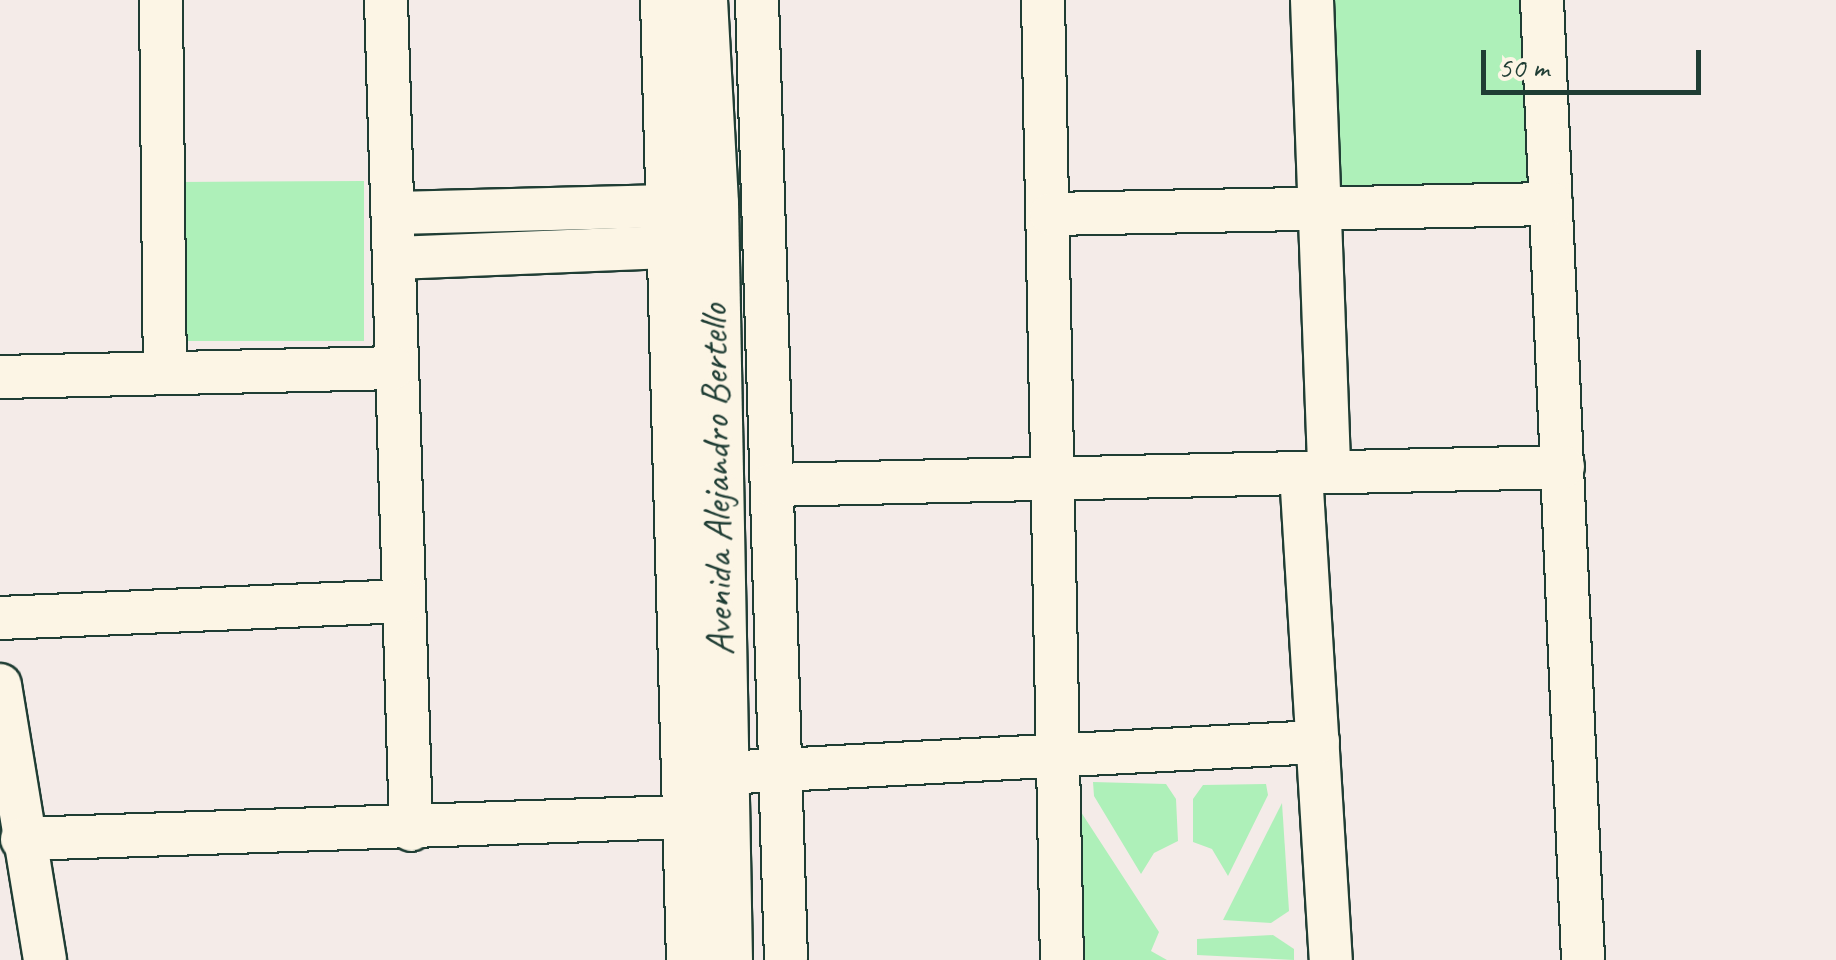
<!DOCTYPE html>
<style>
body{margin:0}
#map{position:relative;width:1836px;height:960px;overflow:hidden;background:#f4ebe8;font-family:Caveat,sans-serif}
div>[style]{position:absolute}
.green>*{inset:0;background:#aef0b9}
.roads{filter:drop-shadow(2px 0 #1f3d34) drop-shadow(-2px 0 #1f3d34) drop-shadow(0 2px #1f3d34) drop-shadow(0 -2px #1f3d34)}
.minor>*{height:42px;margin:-21px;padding:0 21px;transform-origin:21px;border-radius:21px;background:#fcf5e5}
.major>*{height:52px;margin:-26px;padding:0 26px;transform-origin:26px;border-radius:26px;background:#fcf5e5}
span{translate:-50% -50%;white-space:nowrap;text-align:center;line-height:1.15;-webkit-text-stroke:8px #fcf5e5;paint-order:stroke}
.street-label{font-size:40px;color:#1f3d34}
.scale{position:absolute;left:1481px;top:50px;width:220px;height:45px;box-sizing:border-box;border:5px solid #1f3d34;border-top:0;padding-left:12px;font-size:30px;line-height:35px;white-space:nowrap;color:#1f3d34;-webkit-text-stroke:8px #fcf5e5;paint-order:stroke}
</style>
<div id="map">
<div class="green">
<i style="clip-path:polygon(1326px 0,1529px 0,1537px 192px,1330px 194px)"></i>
<i style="clip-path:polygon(364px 181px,364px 341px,180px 341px,179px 182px)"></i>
<i style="clip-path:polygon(1093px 782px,1166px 784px,1176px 799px,1178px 841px,1154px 853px,1141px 874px,1094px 796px)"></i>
<i style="clip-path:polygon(1266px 784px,1268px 795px,1228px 876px,1212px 849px,1193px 842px,1193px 799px,1203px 785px)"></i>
<i style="clip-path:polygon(1282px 803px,1289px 911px,1271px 923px,1223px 920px)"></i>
<i style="clip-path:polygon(1079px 809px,1159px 932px,1151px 951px,1167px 960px,1084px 960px)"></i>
<i style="clip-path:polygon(1273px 935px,1294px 949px,1294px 960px,1197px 955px,1197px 939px)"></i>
</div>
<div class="roads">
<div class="minor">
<i style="left:161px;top:0;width:371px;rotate:89.4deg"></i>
<i style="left:386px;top:0;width:830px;rotate:88.27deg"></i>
<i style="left:662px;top:0;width:960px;rotate:88.45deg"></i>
<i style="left:757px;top:0;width:960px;rotate:88.27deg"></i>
<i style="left:1043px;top:0;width:960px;rotate:88.87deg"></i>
<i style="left:1312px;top:0;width:472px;rotate:87.9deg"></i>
<i style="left:1542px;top:0;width:961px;rotate:87.55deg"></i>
<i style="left:396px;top:213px;width:300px;rotate:-1.5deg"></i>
<i style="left:1051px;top:214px;width:500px;rotate:-1.15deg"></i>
<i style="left:395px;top:258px;width:304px;rotate:-2.3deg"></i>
<i style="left:0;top:377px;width:393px;rotate:-1.3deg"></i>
<i style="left:1301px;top:473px;width:488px;rotate:86.5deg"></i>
<i style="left:772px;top:485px;width:791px;rotate:-1.3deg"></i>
<i style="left:0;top:618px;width:403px;rotate:-2.4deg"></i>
<i style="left:0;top:685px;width:279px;rotate:80.7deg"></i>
<i style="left:722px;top:773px;width:597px;rotate:-2.98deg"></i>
<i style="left:22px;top:839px;width:691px;rotate:-1.91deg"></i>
</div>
<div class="major">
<i style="left:701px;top:0;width:204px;rotate:86.9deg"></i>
<i style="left:712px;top:204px;width:756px;rotate:88.94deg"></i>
</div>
</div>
<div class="street-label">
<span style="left:716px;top:480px;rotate:-91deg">Avenida Alejandro Bertello</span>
</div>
<div class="scale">50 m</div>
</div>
